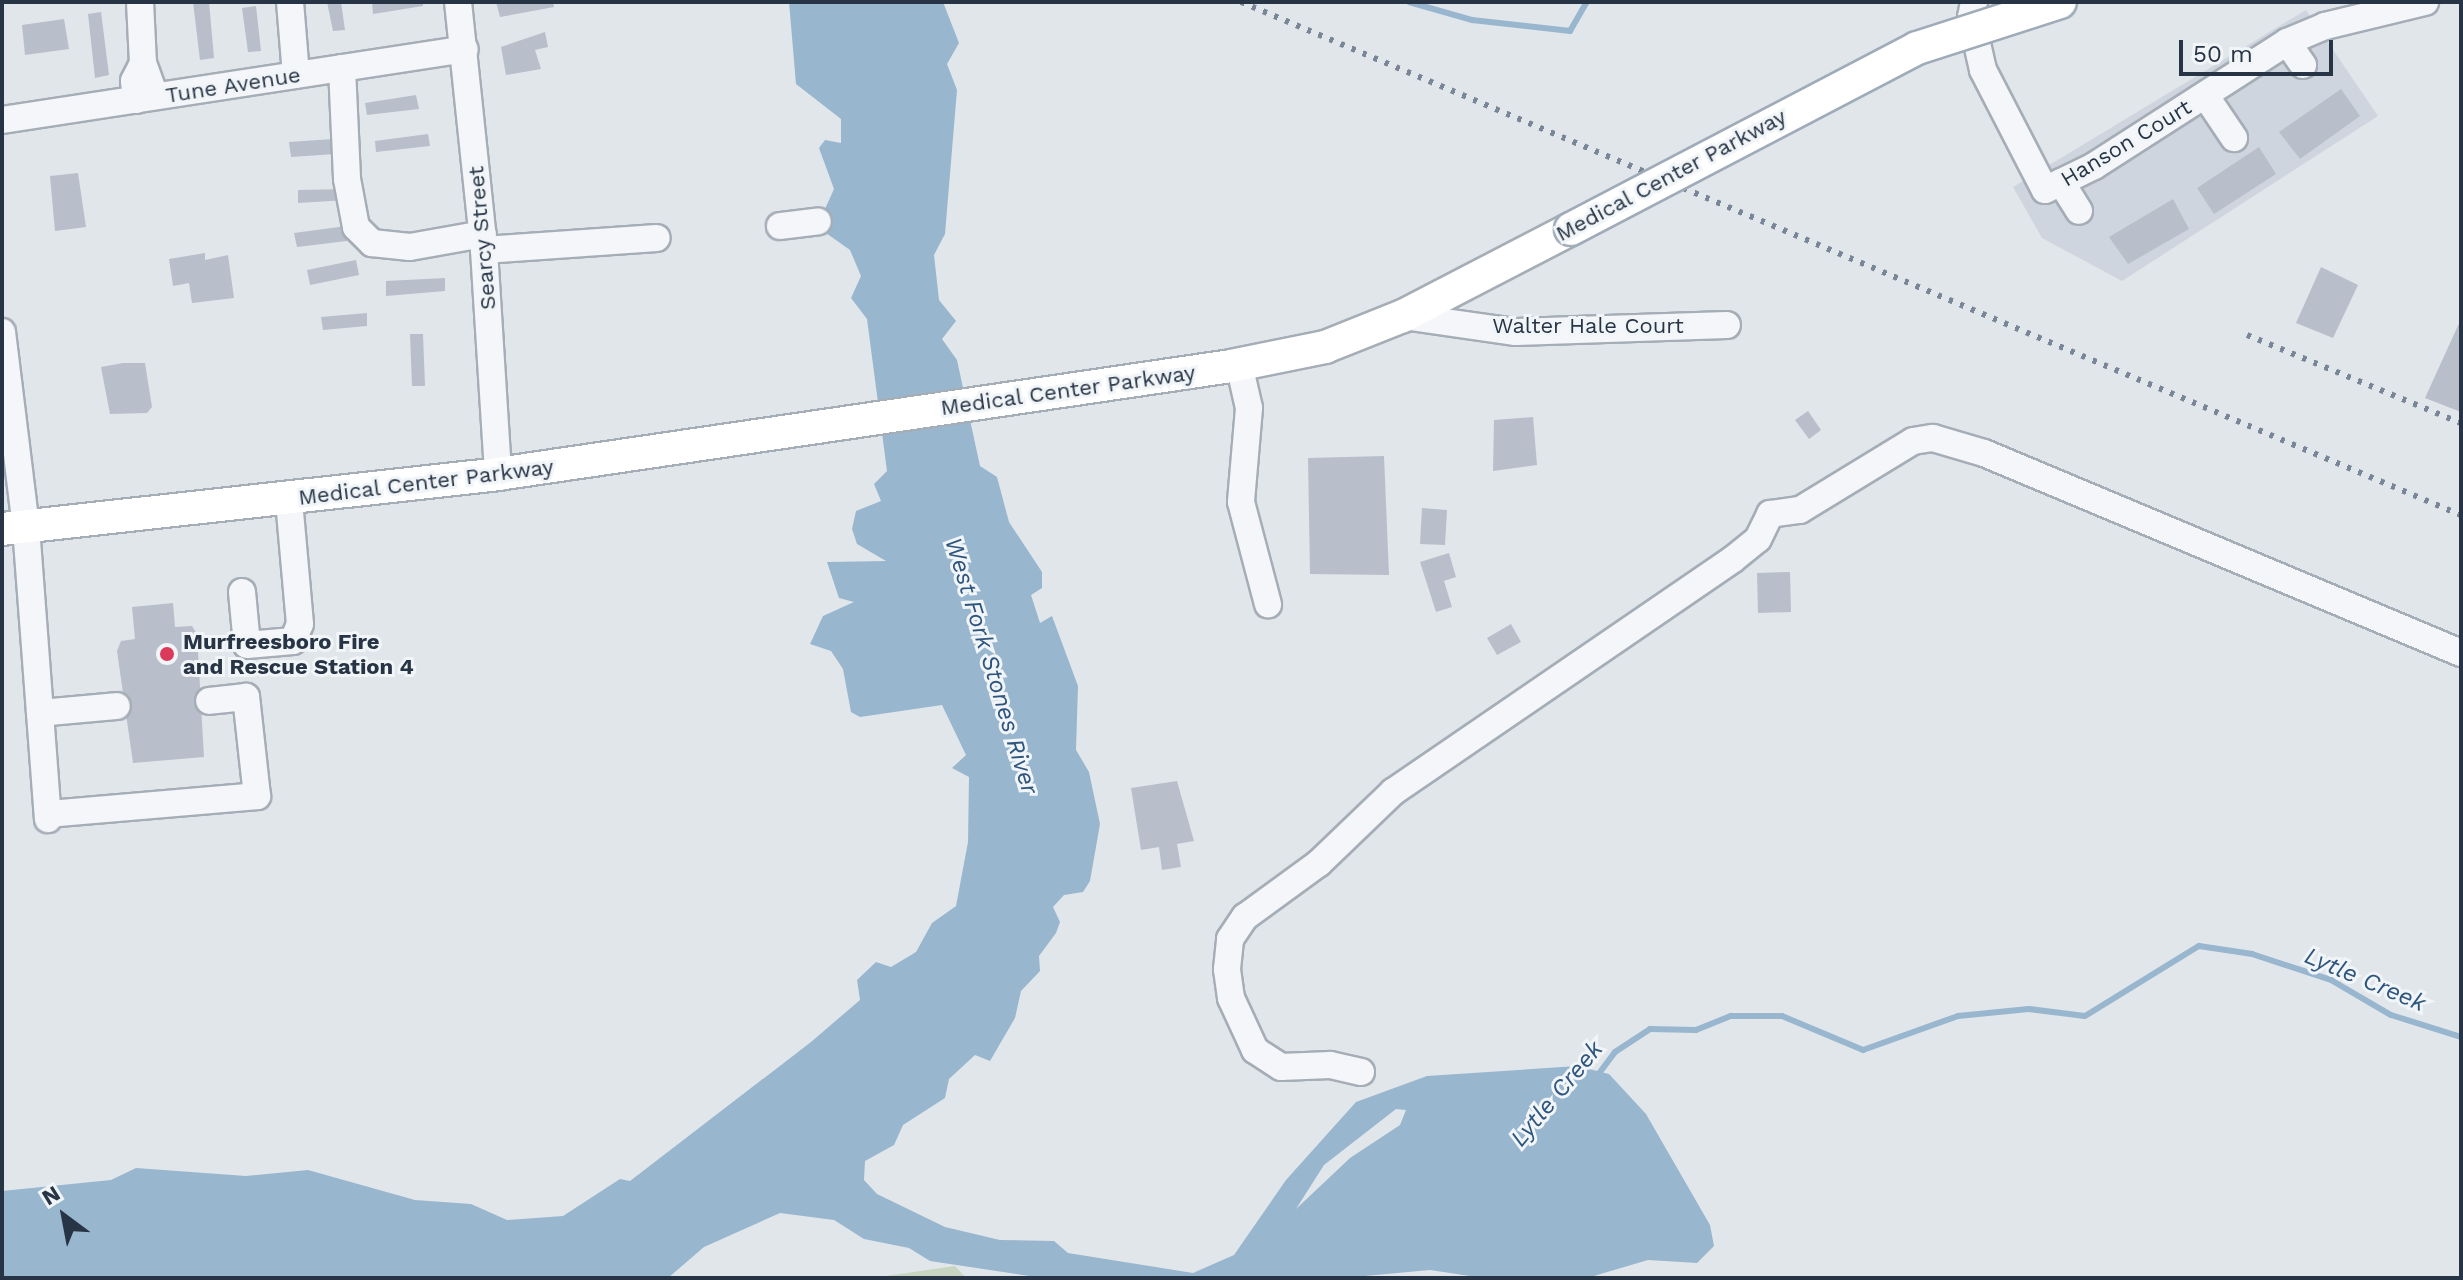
<!DOCTYPE html>
<style>
body{margin:0}
#map{position:relative;width:2463px;height:1280px;overflow:hidden;background:#e1e6eb;font-family:"Work Sans",sans-serif}
div>[style]{position:absolute}
.built>*{inset:0;background:#cfd5de}
.green>*{inset:0;background:#c8d6c1}
.water>*{inset:0;background:#99b6cf}
.stream>*{height:6px;margin:-3px;padding:0 3px;transform-origin:3px;border-radius:3px;background:#99b6cf}
.building>*{inset:0;background:#b8bfca}
.roads{filter:drop-shadow(2px 0 #a5adb6) drop-shadow(-2px 0 #a5adb6) drop-shadow(0 2px #a5adb6) drop-shadow(0 -2px #a5adb6)}
.minor>*{height:26px;margin:-13px;padding:0 13px;transform-origin:13px;border-radius:13px;background:#f5f6f9}
.major>*{height:32px;margin:-16px;padding:0 16px;transform-origin:16px;border-radius:16px;background:#fff}
.rail>*{height:6px;margin-top:-3px;transform-origin:0;background:repeating-linear-gradient(90deg,#798697 0 4px,transparent 0 12px)}
.bridges{filter:drop-shadow(2px 0 #9fabb8) drop-shadow(-2px 0 #9fabb8) drop-shadow(0 2px #9fabb8) drop-shadow(0 -2px #9fabb8)}
.major-bridge>*{height:32px;margin:-16px;padding:0 16px;transform-origin:16px;border-radius:16px;background:#fff}
.dots>*{width:22px;height:22px;translate:-50% -50%;box-sizing:border-box;border:4px solid #f1f5f8;border-radius:50%}
span{translate:-50% -50%;white-space:nowrap;text-align:center;line-height:1.15;-webkit-text-stroke:6px #f1f5f8;paint-order:stroke}
.street-label{font-size:22px;color:#273445}
.poi-label{font-size:22px;color:#273445;font-weight:700}
.left{translate:0 -50%;text-align:left}
.water-label{font-size:24px;color:#2d557e;font-style:italic}
.frame{position:absolute;inset:0;border:4px solid #273445;pointer-events:none}
.north{position:absolute;left:24px;top:1176px;width:80px;height:80px;-webkit-text-stroke:6px #f1f5f8;paint-order:stroke;rotate:328deg;font-size:22px;font-weight:700;line-height:32px;text-align:center;color:#273445}
.north::after{content:'';display:block;margin:auto;width:28px;height:36px;background:#273445;clip-path:polygon(50% 0,100% 100%,50% 72%,0 100%)}
.scale{position:absolute;left:2179px;top:40px;width:154px;height:36px;box-sizing:border-box;border:4px solid #273445;border-top:0;padding-left:10px;font-size:24px;line-height:28px;white-space:nowrap;color:#273445;-webkit-text-stroke:6px #f1f5f8;paint-order:stroke}
</style>
<div id="map">
<div class="built">
<i style="clip-path:polygon(2306px 10px,2378px 116px,2122px 281px,2042px 238px,2013px 187px)"></i>
</div>
<div class="green">
<i style="clip-path:polygon(955px 1266px,966px 1278px,872px 1278px)"></i>
</div>
<div class="water">
<i style="clip-path:polygon(evenodd,789px 2px,943px 2px,959px 43px,947px 64px,957px 90px,945px 234px,934px 255px,939px 300px,956px 321px,942px 339px,957px 360px,980px 466px,997px 477px,1009px 522px,1042px 572px,1042px 588px,1031px 595px,1040px 623px,1052px 616px,1078px 686px,1076px 750px,1089px 772px,1100px 824px,1090px 881px,1083px 892px,1064px 895px,1053px 907px,1060px 922px,1056px 933px,1039px 956px,1040px 971px,1021px 991px,1015px 1018px,990px 1061px,975px 1055px,949px 1079px,945px 1098px,903px 1125px,894px 1145px,865px 1161px,864px 1180px,877px 1194px,945px 1227px,1000px 1240px,1054px 1241px,1068px 1253px,1193px 1273px,1234px 1255px,1286px 1180px,1356px 1102px,1427px 1076px,1577px 1066px,1609px 1074px,1646px 1114px,1710px 1225px,1714px 1246px,1697px 1263px,1648px 1260px,1587px 1278px,1483px 1278px,1430px 1270px,1343px 1278px,1043px 1278px,930px 1261px,909px 1248px,864px 1239px,834px 1220px,780px 1213px,704px 1247px,668px 1278px,2px 1278px,2px 1191px,111px 1180px,136px 1168px,246px 1176px,308px 1170px,415px 1200px,471px 1204px,507px 1220px,563px 1216px,620px 1179px,630px 1181px,811px 1042px,860px 1000px,857px 980px,876px 962px,891px 967px,916px 952px,932px 923px,956px 906px,968px 842px,969px 777px,952px 768px,966px 755px,942px 705px,860px 717px,851px 712px,843px 669px,831px 651px,810px 644px,823px 616px,854px 602px,839px 598px,827px 562px,886px 561px,857px 544px,852px 529px,856px 511px,881px 501px,874px 484px,887px 471px,867px 319px,851px 298px,861px 276px,850px 250px,826px 233px,825px 209px,834px 189px,819px 148px,825px 140px,841px 143px,841px 119px,796px 84px,789px 2px,1396px 1109px,1406px 1110px,1400px 1125px,1350px 1158px,1296px 1209px,1324px 1165px,1396px 1109px)"></i>
</div>
<div class="stream">
<i style="left:1409px;top:2px;width:66px;rotate:15.9deg"></i>
<i style="left:1472px;top:20px;width:99px;rotate:6.4deg"></i>
<i style="left:1570px;top:31px;width:34px;rotate:-60deg"></i>
<i style="left:1597px;top:1076px;width:30px;rotate:-53deg"></i>
<i style="left:1615px;top:1052px;width:42px;rotate:-33.3deg"></i>
<i style="left:1650px;top:1029px;width:46px;rotate:1.2deg"></i>
<i style="left:1696px;top:1030px;width:38px;rotate:-22deg"></i>
<i style="left:1731px;top:1016px;width:51px"></i>
<i style="left:1782px;top:1016px;width:88px;rotate:22.8deg"></i>
<i style="left:1863px;top:1050px;width:101px;rotate:-19.7deg"></i>
<i style="left:1958px;top:1016px;width:71px;rotate:-5.6deg"></i>
<i style="left:2029px;top:1009px;width:56px;rotate:7.1deg"></i>
<i style="left:2085px;top:1016px;width:134px;rotate:-31.6deg"></i>
<i style="left:2199px;top:946px;width:54px;rotate:8.6deg"></i>
<i style="left:2252px;top:954px;width:83px;rotate:18.2deg"></i>
<i style="left:2331px;top:980px;width:69px;rotate:30.3deg"></i>
<i style="left:2391px;top:1015px;width:73px;rotate:17.4deg"></i>
</div>
<div class="building">
<i style="clip-path:polygon(193px 2px,209px 2px,214px 58px,200px 60px)"></i>
<i style="clip-path:polygon(327px 2px,341px 2px,345px 30px,333px 31px)"></i>
<i style="clip-path:polygon(372px 2px,423px 2px,423px 6px,373px 14px)"></i>
<i style="clip-path:polygon(496px 2px,553px 2px,554px 7px,500px 17px)"></i>
<i style="clip-path:polygon(256px 6px,261px 51px,248px 52px,242px 8px)"></i>
<i style="clip-path:polygon(101px 12px,109px 75px,95px 78px,88px 14px)"></i>
<i style="clip-path:polygon(64px 19px,69px 49px,25px 55px,22px 25px)"></i>
<i style="clip-path:polygon(545px 32px,548px 47px,535px 50px,541px 69px,506px 75px,501px 47px)"></i>
<i style="clip-path:polygon(2341px 89px,2360px 116px,2300px 159px,2279px 132px)"></i>
<i style="clip-path:polygon(416px 95px,419px 109px,367px 115px,365px 103px)"></i>
<i style="clip-path:polygon(428px 134px,430px 146px,376px 152px,375px 141px)"></i>
<i style="clip-path:polygon(333px 139px,335px 154px,291px 157px,289px 142px)"></i>
<i style="clip-path:polygon(2259px 147px,2276px 174px,2214px 214px,2197px 188px)"></i>
<i style="clip-path:polygon(78px 173px,86px 227px,55px 231px,50px 176px)"></i>
<i style="clip-path:polygon(347px 189px,347px 200px,298px 203px,298px 190px)"></i>
<i style="clip-path:polygon(2173px 199px,2189px 229px,2128px 264px,2109px 237px)"></i>
<i style="clip-path:polygon(346px 226px,347px 241px,297px 247px,294px 233px)"></i>
<i style="clip-path:polygon(205px 253px,205px 260px,228px 255px,234px 298px,192px 303px,189px 283px,173px 286px,169px 259px)"></i>
<i style="clip-path:polygon(356px 260px,359px 275px,310px 285px,307px 270px)"></i>
<i style="clip-path:polygon(2321px 267px,2358px 285px,2333px 338px,2296px 323px)"></i>
<i style="clip-path:polygon(445px 278px,445px 291px,386px 296px,386px 281px)"></i>
<i style="clip-path:polygon(367px 313px,367px 326px,323px 330px,321px 317px)"></i>
<i style="clip-path:polygon(2461px 319px,2461px 412px,2425px 398px)"></i>
<i style="clip-path:polygon(410px 334px,423px 334px,425px 386px,412px 386px)"></i>
<i style="clip-path:polygon(123px 363px,145px 363px,152px 407px,147px 413px,110px 414px,101px 367px)"></i>
<i style="clip-path:polygon(1808px 411px,1821px 430px,1809px 439px,1795px 420px)"></i>
<i style="clip-path:polygon(1533px 417px,1537px 465px,1493px 471px,1494px 420px)"></i>
<i style="clip-path:polygon(1384px 456px,1389px 575px,1310px 574px,1308px 458px)"></i>
<i style="clip-path:polygon(1422px 508px,1447px 510px,1445px 545px,1420px 544px)"></i>
<i style="clip-path:polygon(1449px 553px,1456px 577px,1444px 581px,1452px 607px,1436px 612px,1420px 562px)"></i>
<i style="clip-path:polygon(1790px 572px,1791px 612px,1758px 613px,1757px 573px)"></i>
<i style="clip-path:polygon(173px 603px,175px 627px,192px 626px,197px 634px,204px 757px,133px 763px,117px 651px,121px 641px,135px 639px,132px 607px)"></i>
<i style="clip-path:polygon(1511px 624px,1521px 642px,1497px 655px,1487px 638px)"></i>
<i style="clip-path:polygon(1177px 781px,1194px 841px,1177px 844px,1181px 867px,1162px 870px,1159px 847px,1141px 850px,1131px 788px)"></i>
</div>
<div class="roads">
<div class="minor">
<i style="left:140px;top:2px;width:61px;rotate:87.2deg"></i>
<i style="left:290px;top:2px;width:73px;rotate:85.3deg"></i>
<i style="left:458px;top:2px;width:249px;rotate:84deg"></i>
<i style="left:484px;top:250px;width:224px;rotate:86.4deg"></i>
<i style="left:1974px;top:2px;width:15px;rotate:101deg"></i>
<i style="left:1971px;top:17px;width:54px;rotate:77.2deg"></i>
<i style="left:1983px;top:70px;width:135px;rotate:62.7deg"></i>
<i style="left:2045px;top:190px;width:55px;rotate:-26.1deg"></i>
<i style="left:2094px;top:166px;width:229px;rotate:-32.7deg"></i>
<i style="left:2287px;top:42px;width:41px;rotate:-22.8deg"></i>
<i style="left:2325px;top:26px;width:103px;rotate:-13.5deg"></i>
<i style="left:2287px;top:42px;width:28px;rotate:55deg"></i>
<i style="left:342px;top:68px;width:111px;rotate:87.4deg"></i>
<i style="left:347px;top:179px;width:49px;rotate:79.4deg"></i>
<i style="left:356px;top:227px;width:23px;rotate:45deg"></i>
<i style="left:372px;top:243px;width:38px;rotate:6deg"></i>
<i style="left:410px;top:247px;width:74px;rotate:-10.1deg"></i>
<i style="left:2205px;top:95px;width:52px;rotate:56deg"></i>
<i style="left:136px;top:100px;width:19px;rotate:-96deg"></i>
<i style="left:134px;top:81px;width:20px;rotate:-63deg"></i>
<i style="left:143px;top:63px;width:35px;rotate:70deg"></i>
<i style="left:2px;top:120px;width:468px;rotate:-8.7deg"></i>
<i style="left:2061px;top:182px;width:34px;rotate:58deg"></i>
<i style="left:780px;top:226px;width:38px;rotate:-7deg"></i>
<i style="left:484px;top:250px;width:173px;rotate:-4deg"></i>
<i style="left:1403px;top:316px;width:114px;rotate:8.1deg"></i>
<i style="left:1516px;top:332px;width:211px;rotate:-1.9deg"></i>
<i style="left:2px;top:332px;width:196px;rotate:83deg"></i>
<i style="left:26px;top:527px;width:293px;rotate:85.7deg"></i>
<i style="left:1239px;top:364px;width:45px;rotate:77.2deg"></i>
<i style="left:1249px;top:408px;width:94px;rotate:94.9deg"></i>
<i style="left:1241px;top:502px;width:106px;rotate:75.2deg"></i>
<i style="left:242px;top:592px;width:53px;rotate:84.6deg"></i>
<i style="left:247px;top:645px;width:46px;rotate:-5deg"></i>
<i style="left:293px;top:641px;width:18px;rotate:-68deg"></i>
<i style="left:300px;top:624px;width:124px;rotate:-95.1deg"></i>
<i style="left:40px;top:713px;width:77px;rotate:-5.2deg"></i>
<i style="left:48px;top:814px;width:210px;rotate:-4.9deg"></i>
<i style="left:257px;top:796px;width:100px;rotate:-96.3deg"></i>
<i style="left:246px;top:697px;width:37px;rotate:174deg"></i>
<i style="left:1361px;top:1072px;width:32px;rotate:-167deg"></i>
<i style="left:1330px;top:1065px;width:49px;rotate:177.7deg"></i>
<i style="left:1281px;top:1067px;width:31px;rotate:-147deg"></i>
<i style="left:1255px;top:1050px;width:57px;rotate:-114.8deg"></i>
<i style="left:1231px;top:998px;width:29px;rotate:-98deg"></i>
<i style="left:1227px;top:969px;width:30px;rotate:-84deg"></i>
<i style="left:1230px;top:939px;width:27px;rotate:-56deg"></i>
<i style="left:1245px;top:917px;width:92px;rotate:-36.1deg"></i>
<i style="left:1319px;top:863px;width:103px;rotate:-43.8deg"></i>
<i style="left:1393px;top:792px;width:411px;rotate:-34.4deg"></i>
<i style="left:1732px;top:560px;width:33px;rotate:-39deg"></i>
<i style="left:1758px;top:539px;width:28px;rotate:-64deg"></i>
<i style="left:1770px;top:514px;width:30px;rotate:-8deg"></i>
<i style="left:1800px;top:510px;width:132px;rotate:-31.4deg"></i>
<i style="left:1913px;top:441px;width:20px;rotate:-9deg"></i>
<i style="left:1933px;top:438px;width:53px;rotate:16.4deg"></i>
<i style="left:1984px;top:453px;width:517px;rotate:22.75deg"></i>
</div>
<div class="major">
<i style="left:2px;top:529px;width:499px;rotate:-6.3deg"></i>
<i style="left:498px;top:474px;width:741px;rotate:-8.38deg"></i>
<i style="left:1231px;top:366px;width:96px;rotate:-11.4deg"></i>
<i style="left:1325px;top:347px;width:84px;rotate:-21.7deg"></i>
<i style="left:1403px;top:316px;width:189px;rotate:-27.4deg"></i>
</div>
</div>
<div class="rail">
<i style="left:1241px;top:2px;width:1323px;rotate:22.81deg"></i>
<i style="left:2247px;top:335px;width:231px;rotate:22.4deg"></i>
</div>
<div class="bridges">
<div class="major-bridge">
<i style="left:1571px;top:229px;width:390px;rotate:-27.6deg"></i>
<i style="left:1917px;top:48px;width:150px;rotate:-17.8deg"></i>
</div>
</div>
<div class="dots">
<i style="left:167px;top:654px;background:#dc3a5b"></i>
</div>
<div class="street-label">
<span style="left:233px;top:85px;rotate:-9deg">Tune Avenue</span>
<span style="left:2126px;top:143px;rotate:-31deg">Hanson Court</span>
<span style="left:1671px;top:175px;rotate:-28deg">Medical Center Parkway</span>
<span style="left:482px;top:238px;rotate:-95deg">Searcy Street</span>
<span style="left:1588px;top:326px">Walter Hale Court</span>
<span style="left:1068px;top:390px;rotate:-8deg">Medical Center Parkway</span>
<span style="left:426px;top:482px;rotate:-7deg">Medical Center Parkway</span>
</div>
<div class="poi-label">
<span class="left" style="left:183px;top:654px">Murfreesboro Fire<br>and Rescue Station 4</span>
</div>
<div class="water-label">
<span style="left:991px;top:666px;rotate:73deg">West Fork Stones River</span>
<span style="left:2365px;top:980px;rotate:23deg">Lytle Creek</span>
<span style="left:1557px;top:1094px;rotate:-50deg">Lytle Creek</span>
</div>
<div class="frame"></div>
<div class="north">N</div>
<div class="scale">50 m</div>
</div>
